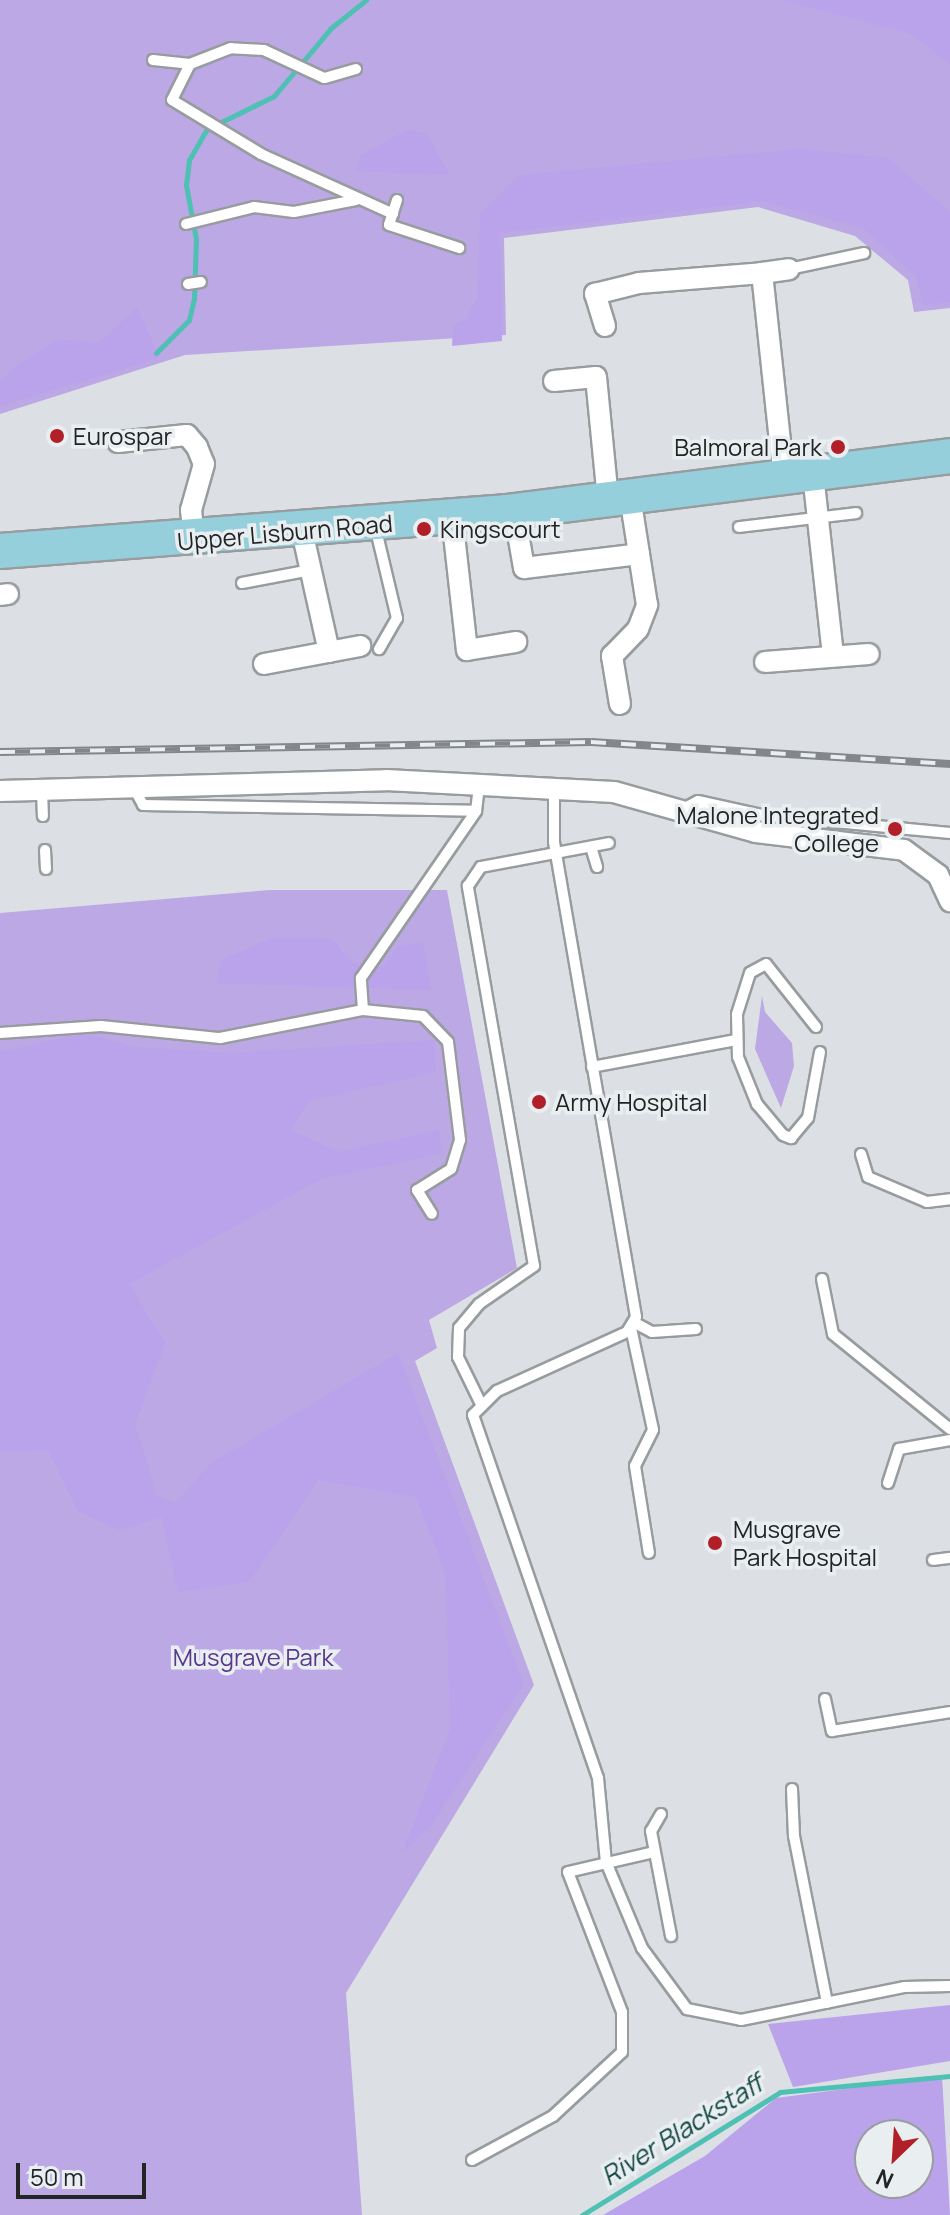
<!DOCTYPE html>
<style>
body{margin:0}
#map{position:relative;width:950px;height:2215px;overflow:hidden;background:#dce0e4;font-family:Manrope,sans-serif}
div>[style]{position:absolute}
.green>*{inset:0;background:#bba8e5}
.forest>*{inset:0;background:#baa3ea}
.stream>*{height:5px;margin:-2.5px;padding:0 2.5px;transform-origin:2.5px;border-radius:2.5px;background:#4fc0b4}
.roads{filter:drop-shadow(2px 0 #989c9f) drop-shadow(-2px 0 #989c9f) drop-shadow(0 2px #989c9f) drop-shadow(0 -2px #989c9f)}
.lane>*{height:10px;margin:-5px;padding:0 5px;transform-origin:5px;border-radius:5px;background:#fff}
.street>*{height:20px;margin:-10px;padding:0 10px;transform-origin:10px;border-radius:10px;background:#fff}
.primary>*{height:34px;margin:-17px;padding:0 17px;transform-origin:17px;border-radius:17px;background:#95cfdc}
.rail>*{height:8px;margin-top:-4px;transform-origin:0;background:repeating-linear-gradient(90deg,#e9eef1 0 15px,#84878a 0 30px);box-sizing:border-box;border-block:2px solid #84878a}
.dots>*{width:22px;height:22px;translate:-50% -50%;box-sizing:border-box;border:4px solid #e9eef1;border-radius:50%}
span{translate:-50% -50%;white-space:nowrap;text-align:center;line-height:1.15;-webkit-text-stroke:7px #e9eef1;paint-order:stroke}
.poi-label{font-size:24px;color:#222425}
.left{translate:0 -50%;text-align:left}
.right{translate:-100% -50%;text-align:right}
.street-label{font-size:24px;color:#222425}
.park-label{font-size:24px;color:#5a388c}
.water-label{font-size:26px;color:#164843;font-style:italic}
.north{position:absolute;left:854px;top:2119px;width:80px;height:80px;box-sizing:border-box;background:#e9eef1;border:2px solid #999d9f;border-radius:50%;rotate:205deg;font-size:22px;font-weight:700;line-height:32px;text-align:center;color:#222425}
.north::after{content:'';display:block;margin:auto;width:28px;height:36px;background:#b11f28;clip-path:polygon(50% 0,100% 100%,50% 72%,0 100%)}
.scale{position:absolute;left:16px;top:2163px;width:130px;height:36px;box-sizing:border-box;border:4px solid #222425;border-top:0;padding-left:10px;font-size:24px;line-height:28px;white-space:nowrap;color:#222425;-webkit-text-stroke:6px #e9eef1;paint-order:stroke}
</style>
<div id="map">
<div class="green">
<i style="clip-path:polygon(0 0,950px 0,950px 308px,914px 312px,908px 280px,855px 236px,758px 207px,504px 238px,506px 335px,185px 355px,0 414px)"></i>
<i style="clip-path:polygon(270px 890px,447px 890px,517px 1268px,429px 1320px,437px 1348px,415px 1361px,534px 1685px,346px 1993px,362px 2215px,0 2215px,0 913px)"></i>
<i style="clip-path:polygon(762px 996px,765px 1012px,792px 1043px,794px 1066px,781px 1108px,755px 1049px)"></i>
</div>
<div class="forest">
<i style="clip-path:polygon(781px 0,950px 0,950px 64px,909px 33px)"></i>
<i style="clip-path:polygon(407px 130px,426px 133px,450px 175px,357px 171px,360px 156px)"></i>
<i style="clip-path:polygon(800px 149px,888px 158px,950px 212px,950px 302px,923px 305px,916px 276px,863px 228px,762px 201px,500px 233px,502px 341px,452px 346px,453px 326px,467px 318px,478px 296px,480px 214px,520px 175px)"></i>
<i style="clip-path:polygon(137px 308px,160px 358px,0 406px,0 381px,20px 363px,59px 339px,98px 343px)"></i>
<i style="clip-path:polygon(272px 938px,332px 939px,353px 963px,383px 967px,398px 946px,423px 942px,431px 990px,217px 983px,221px 960px)"></i>
<i style="clip-path:polygon(84px 1033px,135px 1047px,230px 1053px,434px 1040px,436px 1072px,309px 1101px,291px 1130px,338px 1152px,439px 1130px,441px 1154px,323px 1178px,129px 1284px,165px 1343px,135px 1424px,157px 1496px,176px 1503px,211px 1463px,398px 1353px,524px 1685px,430px 1827px,403px 1852px,450px 1729px,446px 1575px,416px 1497px,318px 1480px,249px 1582px,178px 1592px,162px 1517px,119px 1530px,78px 1511px,48px 1450px,0 1451px,0 1052px)"></i>
<i style="clip-path:polygon(950px 2005px,950px 2061px,793px 2087px,768px 2024px)"></i>
<i style="clip-path:polygon(evenodd,942px 2076px,950px 2215px,603px 2215px,705px 2156px,776px 2098px,942px 2076px,870px 2135px,918px 2135px,918px 2183px,870px 2183px,870px 2135px)"></i>
</div>
<div class="stream">
<i style="left:156px;top:353px;width:47px;rotate:-45deg"></i>
<i style="left:189px;top:320px;width:22px;rotate:-77deg"></i>
<i style="left:194px;top:299px;width:60px;rotate:-88.1deg"></i>
<i style="left:196px;top:239px;width:55px;rotate:-100.5deg"></i>
<i style="left:186px;top:185px;width:25px;rotate:-83deg"></i>
<i style="left:189px;top:160px;width:36px;rotate:-60deg"></i>
<i style="left:207px;top:129px;width:75px;rotate:-26.2deg"></i>
<i style="left:274px;top:96px;width:89px;rotate:-50deg"></i>
<i style="left:331px;top:28px;width:45px;rotate:-38.7deg"></i>
<i style="left:582px;top:2215px;width:233px;rotate:-31.8deg"></i>
<i style="left:780px;top:2092px;width:171px;rotate:-5.4deg"></i>
</div>
<div class="roads">
<div class="lane">
<i style="left:153px;top:60px;width:37px;rotate:6deg"></i>
<i style="left:356px;top:69px;width:33px;rotate:164deg"></i>
<i style="left:324px;top:78px;width:66px;rotate:-155deg"></i>
<i style="left:264px;top:50px;width:33px;rotate:-177deg"></i>
<i style="left:231px;top:48px;width:44px;rotate:158.7deg"></i>
<i style="left:190px;top:64px;width:40px;rotate:116.6deg"></i>
<i style="left:172px;top:100px;width:104px;rotate:31.2deg"></i>
<i style="left:261px;top:154px;width:145px;rotate:24.4deg"></i>
<i style="left:397px;top:200px;width:26px;rotate:108deg"></i>
<i style="left:389px;top:225px;width:74px;rotate:18.2deg"></i>
<i style="left:186px;top:224px;width:70px;rotate:-14deg"></i>
<i style="left:254px;top:207px;width:40px;rotate:7.1deg"></i>
<i style="left:294px;top:212px;width:63px;rotate:-11deg"></i>
<i style="left:789px;top:269px;width:77px;rotate:-12deg"></i>
<i style="left:188px;top:284px;width:13px;rotate:-9deg"></i>
<i style="left:375px;top:526px;width:95px;rotate:76.6deg"></i>
<i style="left:397px;top:618px;width:36px;rotate:120deg"></i>
<i style="left:739px;top:527px;width:118px;rotate:-6.8deg"></i>
<i style="left:242px;top:583px;width:70px;rotate:-10.7deg"></i>
<i style="left:134px;top:788px;width:19px;rotate:62deg"></i>
<i style="left:143px;top:805px;width:333px;rotate:1deg"></i>
<i style="left:554px;top:789px;width:53px;rotate:90deg"></i>
<i style="left:554px;top:842px;width:482px;rotate:80.2deg"></i>
<i style="left:636px;top:1317px;width:17px;rotate:121deg"></i>
<i style="left:627px;top:1332px;width:143px;rotate:155.6deg"></i>
<i style="left:497px;top:1391px;width:34px;rotate:135deg"></i>
<i style="left:473px;top:1415px;width:384px;rotate:71deg"></i>
<i style="left:598px;top:1778px;width:84px;rotate:84.6deg"></i>
<i style="left:606px;top:1862px;width:93px;rotate:67.3deg"></i>
<i style="left:642px;top:1948px;width:76px;rotate:53.6deg"></i>
<i style="left:687px;top:2009px;width:55px;rotate:11.5deg"></i>
<i style="left:741px;top:2020px;width:166px;rotate:-11.4deg"></i>
<i style="left:904px;top:1987px;width:46px;rotate:-1.2deg"></i>
<i style="left:42px;top:790px;width:26px;rotate:88deg"></i>
<i style="left:681px;top:810px;width:19px;rotate:-28deg"></i>
<i style="left:698px;top:801px;width:66px;rotate:12.3deg"></i>
<i style="left:762px;top:815px;width:189px;rotate:5.5deg"></i>
<i style="left:591px;top:847px;width:21px;rotate:73deg"></i>
<i style="left:45px;top:850px;width:19px;rotate:87deg"></i>
<i style="left:363px;top:1010px;width:32px;rotate:-94deg"></i>
<i style="left:361px;top:978px;width:203px;rotate:-55.4deg"></i>
<i style="left:476px;top:811px;width:26px;rotate:-83deg"></i>
<i style="left:816px;top:1027px;width:80px;rotate:-128.4deg"></i>
<i style="left:766px;top:964px;width:18px;rotate:151deg"></i>
<i style="left:750px;top:973px;width:43px;rotate:107.6deg"></i>
<i style="left:737px;top:1014px;width:43px;rotate:88.7deg"></i>
<i style="left:738px;top:1057px;width:51px;rotate:68deg"></i>
<i style="left:757px;top:1104px;width:40px;rotate:50deg"></i>
<i style="left:783px;top:1135px;width:9px;rotate:21deg"></i>
<i style="left:791px;top:1138px;width:26px;rotate:-50deg"></i>
<i style="left:808px;top:1118px;width:67px;rotate:-79.7deg"></i>
<i style="left:0;top:1033px;width:101px;rotate:-4deg"></i>
<i style="left:101px;top:1026px;width:120px;rotate:5.8deg"></i>
<i style="left:220px;top:1038px;width:146px;rotate:-11.1deg"></i>
<i style="left:363px;top:1010px;width:60px;rotate:5.7deg"></i>
<i style="left:423px;top:1016px;width:36px;rotate:46deg"></i>
<i style="left:448px;top:1042px;width:99px;rotate:83deg"></i>
<i style="left:460px;top:1140px;width:30px;rotate:107deg"></i>
<i style="left:451px;top:1169px;width:40px;rotate:148deg"></i>
<i style="left:417px;top:1190px;width:28px;rotate:58deg"></i>
<i style="left:592px;top:1067px;width:147px;rotate:-10.6deg"></i>
<i style="left:861px;top:1154px;width:24px;rotate:73deg"></i>
<i style="left:868px;top:1177px;width:64px;rotate:23deg"></i>
<i style="left:927px;top:1202px;width:23px;rotate:-7deg"></i>
<i style="left:822px;top:1279px;width:56px;rotate:78.7deg"></i>
<i style="left:833px;top:1334px;width:151px;rotate:39.1deg"></i>
<i style="left:635px;top:1323px;width:19px;rotate:28deg"></i>
<i style="left:652px;top:1332px;width:44px;rotate:-3.9deg"></i>
<i style="left:631px;top:1328px;width:104px;rotate:77.8deg"></i>
<i style="left:653px;top:1430px;width:40px;rotate:116.6deg"></i>
<i style="left:635px;top:1466px;width:88px;rotate:80.9deg"></i>
<i style="left:480px;top:1402px;width:50px;rotate:-116.1deg"></i>
<i style="left:458px;top:1357px;width:29px;rotate:-88deg"></i>
<i style="left:459px;top:1328px;width:31px;rotate:-50deg"></i>
<i style="left:479px;top:1304px;width:67px;rotate:-34.6deg"></i>
<i style="left:534px;top:1266px;width:386px;rotate:-99.9deg"></i>
<i style="left:468px;top:886px;width:23px;rotate:-56deg"></i>
<i style="left:481px;top:867px;width:130px;rotate:-10.6deg"></i>
<i style="left:888px;top:1483px;width:36px;rotate:-72deg"></i>
<i style="left:899px;top:1449px;width:52px;rotate:-10deg"></i>
<i style="left:933px;top:1560px;width:17px;rotate:-7deg"></i>
<i style="left:825px;top:1699px;width:33px;rotate:78deg"></i>
<i style="left:832px;top:1731px;width:120px;rotate:-9.1deg"></i>
<i style="left:792px;top:1789px;width:47px;rotate:87.6deg"></i>
<i style="left:794px;top:1836px;width:170px;rotate:78.8deg"></i>
<i style="left:661px;top:1814px;width:20px;rotate:120deg"></i>
<i style="left:651px;top:1831px;width:107px;rotate:79.2deg"></i>
<i style="left:472px;top:2160px;width:92px;rotate:-28.5deg"></i>
<i style="left:553px;top:2116px;width:94px;rotate:-42.8deg"></i>
<i style="left:622px;top:2052px;width:40px;rotate:-90deg"></i>
<i style="left:622px;top:2012px;width:150px;rotate:-111.1deg"></i>
<i style="left:568px;top:1872px;width:88px;rotate:-13.1deg"></i>
</div>
<div class="street">
<i style="left:762px;top:273px;width:27px;rotate:-8deg"></i>
<i style="left:605px;top:326px;width:34px;rotate:-107deg"></i>
<i style="left:595px;top:294px;width:45px;rotate:-14deg"></i>
<i style="left:639px;top:283px;width:123px;rotate:-4.6deg"></i>
<i style="left:762px;top:273px;width:206px;rotate:83.9deg"></i>
<i style="left:554px;top:381px;width:42px;rotate:-5.4deg"></i>
<i style="left:596px;top:377px;width:124px;rotate:84.4deg"></i>
<i style="left:118px;top:442px;width:69px;rotate:-5.8deg"></i>
<i style="left:187px;top:435px;width:16px;rotate:50deg"></i>
<i style="left:197px;top:447px;width:18px;rotate:68deg"></i>
<i style="left:204px;top:464px;width:48px;rotate:105.8deg"></i>
<i style="left:191px;top:510px;width:30px;rotate:84deg"></i>
<i style="left:813px;top:474px;width:183px;rotate:83.7deg"></i>
<i style="left:514px;top:511px;width:58px;rotate:80deg"></i>
<i style="left:524px;top:568px;width:116px;rotate:-6.9deg"></i>
<i style="left:452px;top:517px;width:134px;rotate:83.6deg"></i>
<i style="left:467px;top:650px;width:50px;rotate:-9.3deg"></i>
<i style="left:302px;top:531px;width:124px;rotate:77.4deg"></i>
<i style="left:0;top:595px;width:8px;rotate:-7deg"></i>
<i style="left:765px;top:662px;width:104px;rotate:-4.4deg"></i>
<i style="left:264px;top:664px;width:98px;rotate:-10.6deg"></i>
<i style="left:620px;top:704px;width:49px;rotate:-99.5deg"></i>
<i style="left:612px;top:656px;width:37px;rotate:-46deg"></i>
<i style="left:638px;top:629px;width:26px;rotate:-69deg"></i>
<i style="left:647px;top:605px;width:109px;rotate:-98.9deg"></i>
<i style="left:0;top:791px;width:386px;rotate:-1.6deg"></i>
<i style="left:386px;top:780px;width:228px;rotate:3deg"></i>
<i style="left:614px;top:792px;width:148px;rotate:15.7deg"></i>
<i style="left:756px;top:832px;width:149px;rotate:6.9deg"></i>
<i style="left:904px;top:850px;width:42px;rotate:36.3deg"></i>
<i style="left:938px;top:875px;width:29px;rotate:65deg"></i>
</div>
<div class="primary">
<i style="left:0;top:551px;width:508px;rotate:-4.4deg"></i>
<i style="left:507px;top:512px;width:447px;rotate:-7.2deg"></i>
</div>
</div>
<div class="rail">
<i style="left:0;top:752px;width:591px;rotate:-0.97deg"></i>
<i style="left:591px;top:742px;width:360px;rotate:3.5deg"></i>
</div>
<div class="dots">
<i style="left:57px;top:436px;background:#b11f28"></i>
<i style="left:838px;top:447px;background:#b11f28"></i>
<i style="left:424px;top:529px;background:#b11f28"></i>
<i style="left:895px;top:829px;background:#b11f28"></i>
<i style="left:539px;top:1102px;background:#b11f28"></i>
<i style="left:715px;top:1543px;background:#b11f28"></i>
</div>
<div class="poi-label">
<span class="left" style="left:73px;top:436px">Eurospar</span>
<span class="right" style="left:822px;top:447px">Balmoral Park</span>
<span class="left" style="left:440px;top:529px">Kingscourt</span>
<span class="right" style="left:879px;top:829px">Malone Integrated<br>College</span>
<span class="left" style="left:555px;top:1102px">Army Hospital</span>
<span class="left" style="left:733px;top:1543px">Musgrave<br>Park Hospital</span>
</div>
<div class="street-label">
<span style="left:285px;top:532px;rotate:-5deg">Upper Lisburn Road</span>
</div>
<div class="park-label">
<span style="left:253px;top:1657px">Musgrave Park</span>
</div>
<div class="water-label">
<span style="left:682px;top:2130px;rotate:-32deg">River Blackstaff</span>
</div>
<div class="north">N</div>
<div class="scale">50 m</div>
</div>
